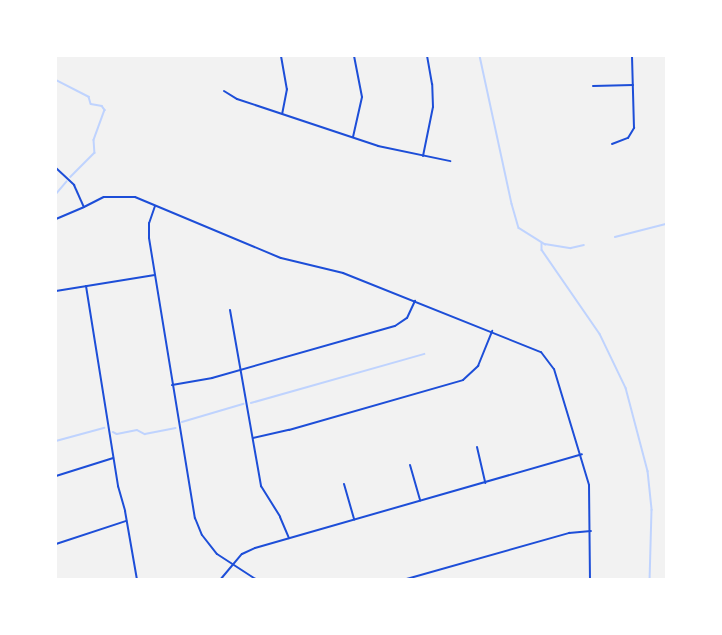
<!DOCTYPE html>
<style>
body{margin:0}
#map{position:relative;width:722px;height:635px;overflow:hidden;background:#f2f2f2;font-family:"Public Sans",sans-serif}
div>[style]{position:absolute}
.stream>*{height:1.5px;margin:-0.75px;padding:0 0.75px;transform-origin:0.75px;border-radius:0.75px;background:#bfd3fe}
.minor>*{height:2px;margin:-1px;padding:0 1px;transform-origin:1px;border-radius:1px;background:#1d4ed8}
span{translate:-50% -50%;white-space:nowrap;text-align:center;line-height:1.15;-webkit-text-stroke:4.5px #fff;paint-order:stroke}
.frame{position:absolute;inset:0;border:57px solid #fff;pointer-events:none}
</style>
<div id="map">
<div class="stream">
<i style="left:480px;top:56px;width:151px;rotate:77.8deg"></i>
<i style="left:512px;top:204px;width:25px;rotate:74deg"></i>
<i style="left:519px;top:228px;width:31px;rotate:32deg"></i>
<i style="left:545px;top:244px;width:26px;rotate:9deg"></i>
<i style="left:571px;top:248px;width:13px;rotate:-13deg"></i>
<i style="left:56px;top:80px;width:37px;rotate:27deg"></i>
<i style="left:89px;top:97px;width:7px;rotate:74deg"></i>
<i style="left:91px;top:104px;width:11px;rotate:10deg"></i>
<i style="left:102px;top:106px;width:5px;rotate:53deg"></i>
<i style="left:105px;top:110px;width:32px;rotate:110deg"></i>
<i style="left:94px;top:140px;width:13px;rotate:86deg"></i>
<i style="left:95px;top:153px;width:34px;rotate:135deg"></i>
<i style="left:56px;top:194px;width:16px;rotate:-50deg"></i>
<i style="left:615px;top:237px;width:53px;rotate:-14.3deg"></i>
<i style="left:542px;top:243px;width:7px;rotate:90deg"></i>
<i style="left:542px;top:250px;width:102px;rotate:55.4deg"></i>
<i style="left:600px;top:334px;width:60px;rotate:64.3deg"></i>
<i style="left:626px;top:388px;width:86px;rotate:75.2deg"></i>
<i style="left:648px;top:471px;width:39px;rotate:84deg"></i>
<i style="left:652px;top:510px;width:70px;rotate:91.6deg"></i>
<i style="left:251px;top:403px;width:180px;rotate:-15.8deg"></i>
<i style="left:182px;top:422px;width:64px;rotate:-16.4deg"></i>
<i style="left:113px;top:432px;width:4px;rotate:27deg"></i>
<i style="left:117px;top:434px;width:20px;rotate:-11deg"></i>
<i style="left:137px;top:430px;width:9px;rotate:27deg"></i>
<i style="left:145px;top:434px;width:31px;rotate:-11deg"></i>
<i style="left:56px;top:441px;width:50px;rotate:-15.2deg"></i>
</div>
<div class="minor">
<i style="left:281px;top:56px;width:34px;rotate:80deg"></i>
<i style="left:287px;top:89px;width:25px;rotate:101deg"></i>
<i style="left:593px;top:86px;width:40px;rotate:-1.4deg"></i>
<i style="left:224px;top:91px;width:15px;rotate:32deg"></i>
<i style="left:237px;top:99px;width:149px;rotate:18.4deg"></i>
<i style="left:378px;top:146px;width:74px;rotate:11.8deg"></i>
<i style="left:353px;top:137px;width:41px;rotate:-77.3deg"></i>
<i style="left:362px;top:97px;width:42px;rotate:-101deg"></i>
<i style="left:612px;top:144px;width:17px;rotate:-21deg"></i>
<i style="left:628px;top:138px;width:12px;rotate:-59deg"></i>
<i style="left:634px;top:128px;width:72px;rotate:-91.6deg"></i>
<i style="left:423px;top:156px;width:50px;rotate:-78.5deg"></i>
<i style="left:433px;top:107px;width:23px;rotate:-92deg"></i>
<i style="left:432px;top:84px;width:28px;rotate:-100deg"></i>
<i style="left:56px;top:168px;width:25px;rotate:43deg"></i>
<i style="left:74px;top:185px;width:24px;rotate:66deg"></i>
<i style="left:84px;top:207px;width:22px;rotate:-27deg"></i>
<i style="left:104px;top:197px;width:31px"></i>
<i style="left:135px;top:197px;width:158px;rotate:22.7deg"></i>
<i style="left:281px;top:258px;width:64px;rotate:13.6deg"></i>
<i style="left:343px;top:273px;width:213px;rotate:21.8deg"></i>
<i style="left:541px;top:352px;width:21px;rotate:53deg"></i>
<i style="left:554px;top:369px;width:121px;rotate:73.2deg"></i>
<i style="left:589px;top:485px;width:95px;rotate:89.4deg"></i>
<i style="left:155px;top:206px;width:18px;rotate:109deg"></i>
<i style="left:149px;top:223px;width:15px;rotate:90deg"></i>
<i style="left:149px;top:238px;width:284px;rotate:80.7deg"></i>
<i style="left:195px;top:518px;width:18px;rotate:68deg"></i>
<i style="left:202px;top:535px;width:24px;rotate:52deg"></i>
<i style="left:217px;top:554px;width:48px;rotate:33deg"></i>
<i style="left:56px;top:219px;width:30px;rotate:-23deg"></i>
<i style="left:86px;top:286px;width:203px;rotate:80.9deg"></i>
<i style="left:118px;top:486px;width:26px;rotate:74deg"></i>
<i style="left:125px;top:511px;width:70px;rotate:80.1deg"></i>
<i style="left:56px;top:291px;width:100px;rotate:-9.2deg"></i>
<i style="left:230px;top:310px;width:179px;rotate:80deg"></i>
<i style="left:261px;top:486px;width:36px;rotate:58deg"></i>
<i style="left:280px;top:517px;width:23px;rotate:67deg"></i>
<i style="left:172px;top:385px;width:41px;rotate:-9.9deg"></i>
<i style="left:212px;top:378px;width:190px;rotate:-15.9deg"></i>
<i style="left:395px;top:326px;width:14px;rotate:-34deg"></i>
<i style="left:407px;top:318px;width:19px;rotate:-65deg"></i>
<i style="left:253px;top:438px;width:37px;rotate:-13deg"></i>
<i style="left:289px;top:430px;width:181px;rotate:-16deg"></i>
<i style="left:463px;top:380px;width:21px;rotate:-43deg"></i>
<i style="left:478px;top:366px;width:38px;rotate:-68deg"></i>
<i style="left:477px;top:447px;width:37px;rotate:77deg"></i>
<i style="left:410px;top:465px;width:37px;rotate:74deg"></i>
<i style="left:56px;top:476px;width:60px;rotate:-17.5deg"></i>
<i style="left:344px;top:484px;width:37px;rotate:74deg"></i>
<i style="left:56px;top:544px;width:74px;rotate:-18.2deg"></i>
<i style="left:220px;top:580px;width:34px;rotate:-50deg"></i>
<i style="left:242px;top:554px;width:14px;rotate:-25deg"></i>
<i style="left:255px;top:548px;width:340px;rotate:-16deg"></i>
<i style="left:403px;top:580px;width:173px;rotate:-15.8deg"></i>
<i style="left:569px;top:533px;width:22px;rotate:-5deg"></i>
</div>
<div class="frame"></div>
</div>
